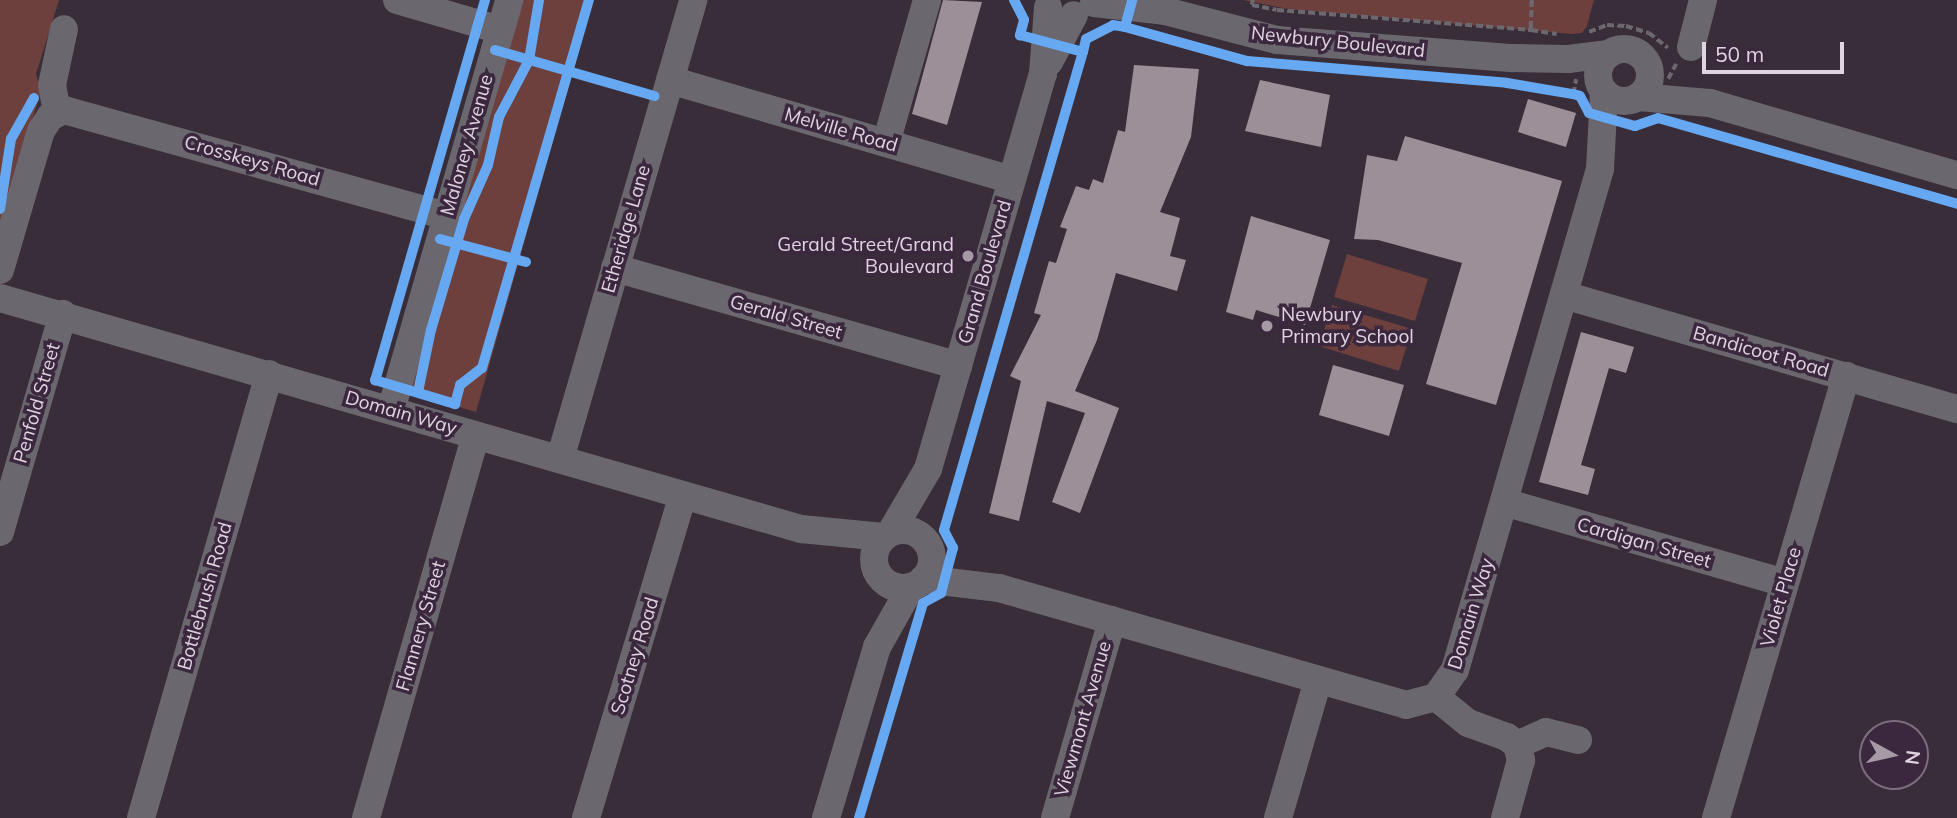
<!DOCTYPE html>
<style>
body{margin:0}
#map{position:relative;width:1957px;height:818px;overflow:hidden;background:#382d39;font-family:Mulish,sans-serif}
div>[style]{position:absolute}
.green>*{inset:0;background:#6d3f3d}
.building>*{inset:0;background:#9d8f98}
.path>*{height:3.5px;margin-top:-1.75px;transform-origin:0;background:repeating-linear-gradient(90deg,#6c686f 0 7px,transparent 0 10.5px)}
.minor>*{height:28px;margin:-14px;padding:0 14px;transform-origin:14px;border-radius:14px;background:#6b676e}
.minor>.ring{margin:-14px;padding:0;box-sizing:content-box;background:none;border:28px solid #6b676e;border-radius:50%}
.cycleway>*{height:10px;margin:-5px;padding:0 5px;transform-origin:5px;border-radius:5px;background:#66a8f1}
.dots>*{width:19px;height:19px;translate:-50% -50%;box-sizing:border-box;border:4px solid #3b283e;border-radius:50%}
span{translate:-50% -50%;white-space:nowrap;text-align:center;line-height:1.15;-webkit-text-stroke:7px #3b283e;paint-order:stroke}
.street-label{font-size:19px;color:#e0d4e1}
.poi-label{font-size:19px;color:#e0d4e1}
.right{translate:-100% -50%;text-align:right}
.left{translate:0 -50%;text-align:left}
.north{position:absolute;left:1859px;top:720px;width:70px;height:70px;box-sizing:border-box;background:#3b283e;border:2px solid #7d6d7f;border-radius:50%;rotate:98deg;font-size:19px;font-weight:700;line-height:28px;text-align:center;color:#e0d4e1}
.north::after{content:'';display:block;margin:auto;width:24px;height:32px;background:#a59aa6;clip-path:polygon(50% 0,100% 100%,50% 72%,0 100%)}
.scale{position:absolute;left:1702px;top:42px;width:142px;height:32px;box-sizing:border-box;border:4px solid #e0d4e1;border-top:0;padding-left:9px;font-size:21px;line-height:24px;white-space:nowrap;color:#e0d4e1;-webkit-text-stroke:5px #3b283e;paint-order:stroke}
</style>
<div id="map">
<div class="green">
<i style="clip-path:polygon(0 0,59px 0,36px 74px,41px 92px,0 224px)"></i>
<i style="clip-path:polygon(518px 0,593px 0,476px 412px,405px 391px)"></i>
<i style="clip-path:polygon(1243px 0,1594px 0,1587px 26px,1582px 33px,1572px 34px,1288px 9px)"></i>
<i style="clip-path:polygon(1347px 254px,1428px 279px,1415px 321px,1334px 297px)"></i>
<i style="clip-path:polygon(1332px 305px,1412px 329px,1399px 371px,1319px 346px)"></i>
</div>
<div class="building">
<i style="clip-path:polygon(943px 0,982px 2px,947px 125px,912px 114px)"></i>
<i style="clip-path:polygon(1134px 65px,1199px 69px,1191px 137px,1160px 212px,1180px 218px,1170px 256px,1186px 260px,1177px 291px,1116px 273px,1097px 340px,1075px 391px,1119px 408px,1080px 513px,1052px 502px,1085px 413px,1047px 401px,1019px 521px,989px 513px,1021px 381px,1010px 376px,1041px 315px,1034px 313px,1049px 261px,1056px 263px,1067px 229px,1060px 227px,1076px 186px,1089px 190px,1093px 179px,1103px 183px,1118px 130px,1125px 132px)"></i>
<i style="clip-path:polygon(1260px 80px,1330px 95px,1321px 147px,1245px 131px)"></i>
<i style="clip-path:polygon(1528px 99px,1576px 113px,1566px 147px,1518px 132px)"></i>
<i style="clip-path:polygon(1405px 136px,1562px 181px,1496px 405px,1426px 384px,1462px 263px,1378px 240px,1354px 239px,1367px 155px,1397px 161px)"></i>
<i style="clip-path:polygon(1251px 216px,1330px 240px,1305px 325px,1256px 310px,1253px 320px,1226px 312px)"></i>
<i style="clip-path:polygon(1581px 332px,1634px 347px,1626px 373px,1609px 368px,1581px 465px,1595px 469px,1588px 495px,1539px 482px)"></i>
<i style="clip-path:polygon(1333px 365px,1404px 385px,1389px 436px,1319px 415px)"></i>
</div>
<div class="path">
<i style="left:1253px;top:0;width:5px;rotate:101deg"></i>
<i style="left:1252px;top:5px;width:25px;rotate:11deg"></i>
<i style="left:1277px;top:10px;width:255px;rotate:4.5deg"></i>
<i style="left:1532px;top:0;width:30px;rotate:92deg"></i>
<i style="left:1531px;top:30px;width:26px;rotate:9deg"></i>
<i style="left:1589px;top:32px;width:19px;rotate:-21deg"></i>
<i style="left:1607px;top:25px;width:19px;rotate:3deg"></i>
<i style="left:1626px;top:26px;width:24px;rotate:17deg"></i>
<i style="left:1649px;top:33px;width:24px;rotate:38deg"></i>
<i style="left:1668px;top:79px;width:17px;rotate:-62deg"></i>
<i style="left:1573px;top:94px;width:15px;rotate:-79deg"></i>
</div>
<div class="minor">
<i style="left:397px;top:0;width:107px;rotate:16.2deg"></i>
<i style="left:1094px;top:3px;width:71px;rotate:6.4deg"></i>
<i style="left:1165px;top:11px;width:116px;rotate:14.5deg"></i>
<i style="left:1277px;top:40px;width:237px;rotate:4.4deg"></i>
<i style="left:1513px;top:58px;width:55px;rotate:1deg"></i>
<i style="left:1568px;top:59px;width:41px;rotate:-7deg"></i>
<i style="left:1691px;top:47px;width:49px;rotate:-75.7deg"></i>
<i class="ring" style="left:1598px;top:49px;width:24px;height:24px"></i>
<i style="left:1049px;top:62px;width:53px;rotate:-62deg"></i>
<i style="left:670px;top:80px;width:356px;rotate:16.3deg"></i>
<i style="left:1638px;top:97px;width:72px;rotate:4.8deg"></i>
<i style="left:1710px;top:103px;width:257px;rotate:16.3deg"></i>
<i style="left:57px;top:111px;width:26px;rotate:-101deg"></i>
<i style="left:52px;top:85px;width:57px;rotate:-77.9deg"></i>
<i style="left:886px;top:143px;width:149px;rotate:-74deg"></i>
<i style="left:615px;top:268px;width:357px;rotate:15.9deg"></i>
<i style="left:0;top:270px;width:145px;rotate:-73.6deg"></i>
<i style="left:41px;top:131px;width:17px;rotate:-57deg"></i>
<i style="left:50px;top:117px;width:16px;rotate:-27deg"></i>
<i style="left:64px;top:110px;width:397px;rotate:15.5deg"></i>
<i style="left:1564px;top:295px;width:409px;rotate:16.2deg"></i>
<i style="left:0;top:298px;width:834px;rotate:16.09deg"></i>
<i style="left:801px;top:529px;width:83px;rotate:5.5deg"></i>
<i style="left:391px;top:410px;width:427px;rotate:-73.9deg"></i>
<i style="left:560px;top:459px;width:478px;rotate:-73.8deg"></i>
<i style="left:1504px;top:502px;width:292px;rotate:16.1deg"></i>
<i class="ring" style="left:874px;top:530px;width:30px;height:30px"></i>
<i style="left:0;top:532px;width:227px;rotate:-73.9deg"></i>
<i style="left:891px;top:532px;width:73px;rotate:-59.6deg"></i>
<i style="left:928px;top:469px;width:411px;rotate:-73.8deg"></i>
<i style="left:1043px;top:74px;width:67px;rotate:-85.7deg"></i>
<i style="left:923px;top:579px;width:77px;rotate:6.8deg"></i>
<i style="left:999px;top:588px;width:423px;rotate:16deg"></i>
<i style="left:1406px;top:705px;width:31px;rotate:-15deg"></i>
<i style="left:1436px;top:697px;width:33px;rotate:-55deg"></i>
<i style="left:1455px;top:670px;width:522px;rotate:-73.86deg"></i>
<i style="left:1600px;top:169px;width:77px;rotate:-87deg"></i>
<i style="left:1436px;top:697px;width:41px;rotate:39.1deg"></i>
<i style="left:1468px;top:723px;width:41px;rotate:19.7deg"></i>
<i style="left:1507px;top:737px;width:13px;rotate:39deg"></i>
<i style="left:1517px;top:745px;width:16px;rotate:75deg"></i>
<i style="left:1521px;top:760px;width:60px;rotate:105.4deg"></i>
<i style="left:1517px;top:745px;width:32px;rotate:-24deg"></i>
<i style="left:1546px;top:732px;width:33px;rotate:14deg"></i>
<i style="left:141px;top:818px;width:462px;rotate:-73.9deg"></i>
<i style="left:366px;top:818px;width:398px;rotate:-74deg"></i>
<i style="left:586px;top:818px;width:337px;rotate:-73.3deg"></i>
<i style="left:826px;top:818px;width:178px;rotate:-73.4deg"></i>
<i style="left:877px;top:647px;width:69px;rotate:-60.5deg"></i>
<i style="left:1055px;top:818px;width:206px;rotate:-73.9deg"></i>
<i style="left:1278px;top:818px;width:144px;rotate:-73.8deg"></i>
<i style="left:1716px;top:818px;width:461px;rotate:-73.6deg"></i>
</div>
<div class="cycleway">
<i style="left:485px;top:0;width:396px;rotate:106.1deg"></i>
<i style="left:375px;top:380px;width:84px;rotate:16.7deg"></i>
<i style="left:455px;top:404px;width:20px;rotate:-75deg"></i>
<i style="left:460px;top:385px;width:28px;rotate:-38deg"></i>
<i style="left:482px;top:368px;width:383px;rotate:-73.8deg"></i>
<i style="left:1014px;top:0;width:22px;rotate:63deg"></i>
<i style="left:1024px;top:20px;width:16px;rotate:105deg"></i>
<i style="left:1020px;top:35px;width:65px;rotate:15.1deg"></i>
<i style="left:1083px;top:52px;width:13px;rotate:-77deg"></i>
<i style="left:1086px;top:39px;width:30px;rotate:-27deg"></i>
<i style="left:1113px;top:25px;width:12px;rotate:9deg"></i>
<i style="left:1125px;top:27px;width:28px;rotate:-75deg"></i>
<i style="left:1125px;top:27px;width:127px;rotate:15.6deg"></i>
<i style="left:1247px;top:61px;width:261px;rotate:4.8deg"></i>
<i style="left:1507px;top:83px;width:67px;rotate:9.5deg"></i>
<i style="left:1573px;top:94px;width:7px;rotate:16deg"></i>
<i style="left:1580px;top:96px;width:19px;rotate:62deg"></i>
<i style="left:1589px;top:113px;width:48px;rotate:15.8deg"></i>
<i style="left:1635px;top:126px;width:24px;rotate:-19deg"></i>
<i style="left:1658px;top:118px;width:311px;rotate:16deg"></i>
<i style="left:495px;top:50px;width:166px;rotate:16.1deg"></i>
<i style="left:0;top:209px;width:71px;rotate:-81.1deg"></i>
<i style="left:11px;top:139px;width:47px;rotate:-60.7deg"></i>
<i style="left:440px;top:239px;width:89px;rotate:15deg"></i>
<i style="left:418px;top:392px;width:63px;rotate:-78.2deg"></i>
<i style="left:431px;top:330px;width:116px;rotate:-73.4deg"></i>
<i style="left:464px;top:219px;width:59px;rotate:-66deg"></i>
<i style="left:488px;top:165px;width:49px;rotate:-77.1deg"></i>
<i style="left:499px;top:117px;width:64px;rotate:-62.2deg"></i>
<i style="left:529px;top:60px;width:61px;rotate:-80.5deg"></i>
<i style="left:859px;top:818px;width:224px;rotate:-73.4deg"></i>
<i style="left:923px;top:603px;width:21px;rotate:-29deg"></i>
<i style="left:941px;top:593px;width:47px;rotate:-75.1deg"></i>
<i style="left:953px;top:548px;width:20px;rotate:-117deg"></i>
<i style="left:944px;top:530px;width:498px;rotate:-73.8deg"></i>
</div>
<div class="dots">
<i style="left:968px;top:256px;background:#a59aa6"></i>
<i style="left:1267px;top:326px;background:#a59aa6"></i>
</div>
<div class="street-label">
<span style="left:1338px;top:42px;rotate:6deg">Newbury Boulevard</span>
<span style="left:841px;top:130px;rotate:16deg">Melville Road</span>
<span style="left:467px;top:145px;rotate:-74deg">Maloney Avenue</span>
<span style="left:252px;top:161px;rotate:16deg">Crosskeys Road</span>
<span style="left:626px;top:229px;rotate:-74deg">Etheridge Lane</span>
<span style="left:985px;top:272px;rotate:-74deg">Grand Boulevard</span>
<span style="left:786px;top:317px;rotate:16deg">Gerald Street</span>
<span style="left:1761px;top:352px;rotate:16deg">Bandicoot Road</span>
<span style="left:37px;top:403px;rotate:-74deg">Penfold Street</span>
<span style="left:401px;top:413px;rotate:16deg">Domain Way</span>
<span style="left:1644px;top:543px;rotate:16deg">Cardigan Street</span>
<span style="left:205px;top:596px;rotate:-74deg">Bottlebrush Road</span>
<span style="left:1781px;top:597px;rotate:-74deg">Violet Place</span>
<span style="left:1471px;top:614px;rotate:-73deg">Domain Way</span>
<span style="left:421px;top:626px;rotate:-74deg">Flannery Street</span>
<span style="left:635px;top:656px;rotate:-73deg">Scotney Road</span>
<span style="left:1083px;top:719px;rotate:-74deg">Viewmont Avenue</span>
</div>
<div class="poi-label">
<span class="right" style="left:954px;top:256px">Gerald Street/Grand<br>Boulevard</span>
<span class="left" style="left:1281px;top:326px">Newbury<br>Primary School</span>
</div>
<div class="north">N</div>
<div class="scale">50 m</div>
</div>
